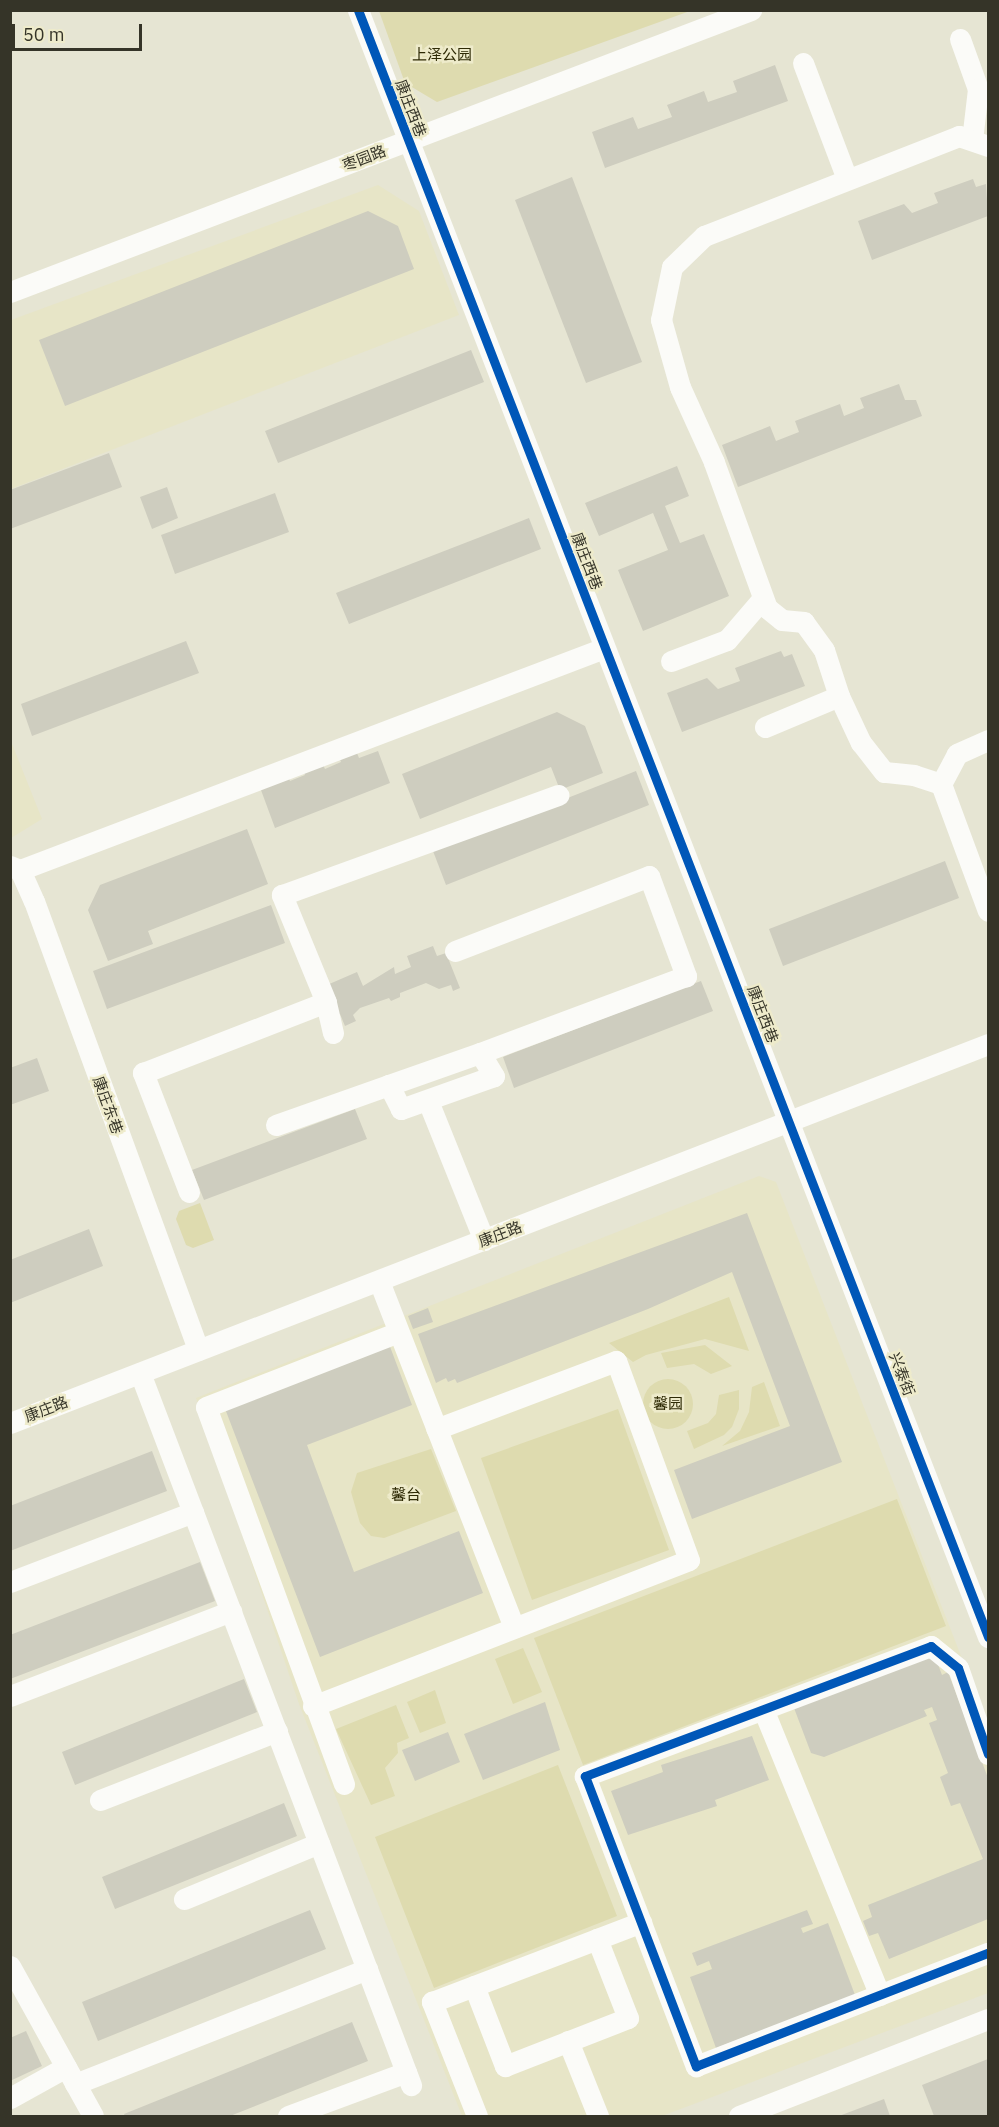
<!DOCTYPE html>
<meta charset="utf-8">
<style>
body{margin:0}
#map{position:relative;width:999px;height:2127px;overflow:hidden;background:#e6e5d3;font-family:"IBM Plex Sans","Noto Sans SC",sans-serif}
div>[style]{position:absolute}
.built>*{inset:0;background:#e7e5c7}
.green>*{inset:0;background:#dedbaf}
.round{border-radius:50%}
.building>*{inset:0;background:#cecdbf}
.minor>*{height:21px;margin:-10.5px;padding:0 10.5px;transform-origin:10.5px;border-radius:10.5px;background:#fbfbf8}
.cycleway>*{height:9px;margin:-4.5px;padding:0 4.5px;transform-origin:4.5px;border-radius:4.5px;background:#0057b8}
span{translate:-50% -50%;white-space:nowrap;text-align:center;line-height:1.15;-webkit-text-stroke:5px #eeebcb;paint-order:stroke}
.park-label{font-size:15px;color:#2e2a05}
.street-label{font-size:15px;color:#353428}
.frame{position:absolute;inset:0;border:12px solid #353428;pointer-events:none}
.scale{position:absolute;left:12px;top:24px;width:130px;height:27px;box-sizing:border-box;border:3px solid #353428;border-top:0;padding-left:8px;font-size:18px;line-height:21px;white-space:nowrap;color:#353428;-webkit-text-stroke:4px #eeebcb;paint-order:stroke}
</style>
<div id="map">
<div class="built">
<i style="clip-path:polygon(378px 185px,419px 211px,459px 315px,11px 489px,11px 320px)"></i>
<i style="clip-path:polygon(10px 739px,42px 819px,11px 838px,10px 838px)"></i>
<i style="clip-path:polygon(759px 1176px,776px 1182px,988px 1725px,988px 1993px,662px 2116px,462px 2116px,299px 1704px,196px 1398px)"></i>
</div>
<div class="green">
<i style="clip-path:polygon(379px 11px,379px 10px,690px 11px,437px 102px,405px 83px)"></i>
<i style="clip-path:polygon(200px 1203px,214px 1240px,193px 1248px,186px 1245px,176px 1219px,179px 1211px)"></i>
<i style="clip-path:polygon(729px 1297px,749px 1351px,705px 1339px,646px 1355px,633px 1362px,609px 1343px)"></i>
<i style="clip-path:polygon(705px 1345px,732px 1366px,711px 1374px,694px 1364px,667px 1368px,661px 1353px)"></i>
<i class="round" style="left:643px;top:1379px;width:50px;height:50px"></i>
<i style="clip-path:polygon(764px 1382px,780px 1426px,722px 1446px,740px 1431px,749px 1412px,752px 1387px)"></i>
<i style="clip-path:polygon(739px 1390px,739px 1409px,732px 1427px,724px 1435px,694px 1449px,687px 1431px,708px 1423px,716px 1414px,719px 1395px)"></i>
<i style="clip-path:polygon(618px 1409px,669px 1550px,532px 1600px,481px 1458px)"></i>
<i style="clip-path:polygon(431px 1449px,456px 1511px,384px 1538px,371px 1536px,360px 1523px,351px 1492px,357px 1473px)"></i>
<i style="clip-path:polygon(897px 1499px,946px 1626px,583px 1765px,534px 1638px)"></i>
<i style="clip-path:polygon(523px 1648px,542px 1692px,513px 1704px,495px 1659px)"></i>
<i style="clip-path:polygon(435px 1690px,446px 1723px,420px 1733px,407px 1702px)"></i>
<i style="clip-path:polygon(396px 1705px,409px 1738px,397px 1743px,398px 1753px,385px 1768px,395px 1796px,371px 1805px,336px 1729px)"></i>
<i style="clip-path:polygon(558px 1765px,617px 1916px,434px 1988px,375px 1837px)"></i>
</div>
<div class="building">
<i style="clip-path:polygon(775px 65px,788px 101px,605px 168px,592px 132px,633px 117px,638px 129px,672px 117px,667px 105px,704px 91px,708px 102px,737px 92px,733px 81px)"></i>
<i style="clip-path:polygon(572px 177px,642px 362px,586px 383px,515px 200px)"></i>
<i style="clip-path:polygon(973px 179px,976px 187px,986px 184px,988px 216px,872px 260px,858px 221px,904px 204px,912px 213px,938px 203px,934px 193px)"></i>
<i style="clip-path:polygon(368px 211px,398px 226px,414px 269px,65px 406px,39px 340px)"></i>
<i style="clip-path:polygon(471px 350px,484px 382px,278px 463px,265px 431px)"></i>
<i style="clip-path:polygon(899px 384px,905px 400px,916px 400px,922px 416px,738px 487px,722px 445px,770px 426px,776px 441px,799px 432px,795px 421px,840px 404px,844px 416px,864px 408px,860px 398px)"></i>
<i style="clip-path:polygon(109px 453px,122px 487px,10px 529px,10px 490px)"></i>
<i style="clip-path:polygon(677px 466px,689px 496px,665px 506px,680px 543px,704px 534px,729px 596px,643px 631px,618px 570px,668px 550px,653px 513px,599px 536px,585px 503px)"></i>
<i style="clip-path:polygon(167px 487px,178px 518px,152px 529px,140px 497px)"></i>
<i style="clip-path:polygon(275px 493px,289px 532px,175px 574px,161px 535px)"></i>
<i style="clip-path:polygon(529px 518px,541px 549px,349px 624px,336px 593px)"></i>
<i style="clip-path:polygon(186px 641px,199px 673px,32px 736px,21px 704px)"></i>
<i style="clip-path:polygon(781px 651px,784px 657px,792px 654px,805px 686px,682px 732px,667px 693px,707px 678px,718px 689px,740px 681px,735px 668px)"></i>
<i style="clip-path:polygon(557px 712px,585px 726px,603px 773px,560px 790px,551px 767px,420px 819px,402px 774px)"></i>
<i style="clip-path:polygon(355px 748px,359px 758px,378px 751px,390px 783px,275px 828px,258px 782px,286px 771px,290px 781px,305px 775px,301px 765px,320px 758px,325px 769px,341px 762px,338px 755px)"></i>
<i style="clip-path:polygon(636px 771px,649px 805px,446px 885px,433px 851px)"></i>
<i style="clip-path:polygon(247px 829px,268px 884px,148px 931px,153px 944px,108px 961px,88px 910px,100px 885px)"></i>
<i style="clip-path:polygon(945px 861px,959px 898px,783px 966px,769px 929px)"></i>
<i style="clip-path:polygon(271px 905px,285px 943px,107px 1009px,93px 971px)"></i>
<i style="clip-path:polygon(433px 946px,437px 956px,446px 953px,460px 988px,453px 991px,451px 985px,439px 989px,426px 983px,400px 993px,400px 997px,391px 1001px,389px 998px,360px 1008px,353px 1015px,356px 1021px,345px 1026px,340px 1014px,334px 1016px,327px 985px,357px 972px,363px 986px,394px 967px,395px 974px,411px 967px,407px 956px)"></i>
<i style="clip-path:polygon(701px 981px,713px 1011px,514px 1088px,503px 1057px)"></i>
<i style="clip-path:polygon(37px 1058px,49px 1091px,10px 1105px,10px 1068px)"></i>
<i style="clip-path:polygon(355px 1109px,367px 1139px,204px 1200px,192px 1170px)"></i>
<i style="clip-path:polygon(747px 1213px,842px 1462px,692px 1519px,674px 1470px,790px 1426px,732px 1272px,648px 1309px,457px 1383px,455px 1379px,448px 1382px,446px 1378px,436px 1383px,418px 1334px)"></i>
<i style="clip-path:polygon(89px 1229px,103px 1266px,10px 1303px,10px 1260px)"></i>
<i style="clip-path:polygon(428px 1308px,433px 1322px,413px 1329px,408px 1316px)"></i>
<i style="clip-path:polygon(386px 1336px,412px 1405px,307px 1445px,354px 1572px,459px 1531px,483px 1593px,320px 1657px,224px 1406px)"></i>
<i style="clip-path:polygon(152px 1451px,167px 1491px,10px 1551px,10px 1506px)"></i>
<i style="clip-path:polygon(200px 1562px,215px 1601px,10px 1679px,10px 1635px)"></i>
<i style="clip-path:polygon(934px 1654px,942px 1675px,948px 1672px,988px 1778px,988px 1919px,889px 1959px,878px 1933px,869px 1936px,863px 1921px,872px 1917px,868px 1905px,983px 1859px,960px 1803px,951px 1806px,940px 1777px,948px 1773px,929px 1723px,937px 1720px,932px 1707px,924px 1710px,927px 1716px,824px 1757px,811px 1753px,794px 1708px)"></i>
<i style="clip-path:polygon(244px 1679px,257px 1712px,75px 1785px,62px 1752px)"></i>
<i style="clip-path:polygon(545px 1702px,560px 1750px,483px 1780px,464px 1734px)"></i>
<i style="clip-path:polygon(448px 1732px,460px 1762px,415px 1781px,402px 1750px)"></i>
<i style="clip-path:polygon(752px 1736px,769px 1780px,715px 1800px,717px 1806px,628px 1835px,611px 1791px,663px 1772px,661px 1765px)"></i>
<i style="clip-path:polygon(284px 1803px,297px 1836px,115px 1909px,102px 1877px)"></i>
<i style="clip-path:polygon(310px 1910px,326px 1949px,98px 2041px,82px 2002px)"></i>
<i style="clip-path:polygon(807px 1910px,813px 1924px,801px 1928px,803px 1933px,828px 1923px,855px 1995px,716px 2048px,690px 1977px,712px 1969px,709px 1961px,697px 1966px,692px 1953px)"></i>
<i style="clip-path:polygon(352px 2022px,368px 2061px,230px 2116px,125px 2116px,124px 2114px)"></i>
<i style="clip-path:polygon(26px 2031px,42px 2066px,10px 2081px,10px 2038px)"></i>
<i style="clip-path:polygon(988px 2059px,988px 2115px,934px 2116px,922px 2085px)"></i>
<i style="clip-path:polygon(884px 2099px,890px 2116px,839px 2116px)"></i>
</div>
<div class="minor">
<i style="left:358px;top:10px;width:1745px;rotate:68.83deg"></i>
<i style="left:960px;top:39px;width:53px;rotate:70.2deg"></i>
<i style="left:978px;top:89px;width:51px;rotate:96.7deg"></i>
<i style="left:803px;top:63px;width:124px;rotate:69.2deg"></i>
<i style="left:10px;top:292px;width:793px;rotate:-20.84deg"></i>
<i style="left:671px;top:661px;width:60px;rotate:-20.6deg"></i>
<i style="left:727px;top:640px;width:55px;rotate:-49.4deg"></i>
<i style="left:765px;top:727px;width:80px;rotate:-22.7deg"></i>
<i style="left:988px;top:740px;width:34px;rotate:156deg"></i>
<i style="left:957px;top:754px;width:34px;rotate:118deg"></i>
<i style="left:941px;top:784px;width:135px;rotate:69.7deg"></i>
<i style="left:941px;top:784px;width:28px;rotate:-162deg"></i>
<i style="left:914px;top:775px;width:30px;rotate:-174deg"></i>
<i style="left:884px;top:772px;width:37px;rotate:-128deg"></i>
<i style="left:861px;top:743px;width:52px;rotate:-115.1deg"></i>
<i style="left:839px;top:696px;width:48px;rotate:-108.1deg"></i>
<i style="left:824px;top:650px;width:34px;rotate:-126deg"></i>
<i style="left:804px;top:622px;width:22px;rotate:-175deg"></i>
<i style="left:782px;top:620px;width:19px;rotate:-141deg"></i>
<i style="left:767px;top:608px;width:155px;rotate:-110deg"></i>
<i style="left:714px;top:462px;width:82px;rotate:-114.4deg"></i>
<i style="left:680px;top:387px;width:70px;rotate:-105.8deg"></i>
<i style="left:661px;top:320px;width:54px;rotate:-78.3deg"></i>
<i style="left:672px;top:267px;width:45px;rotate:-44.1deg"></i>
<i style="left:704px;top:236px;width:274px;rotate:-21.4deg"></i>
<i style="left:959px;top:136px;width:31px;rotate:19deg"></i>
<i style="left:10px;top:866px;width:11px;rotate:22deg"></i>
<i style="left:20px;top:870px;width:34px;rotate:66deg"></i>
<i style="left:34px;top:901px;width:478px;rotate:69.9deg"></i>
<i style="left:20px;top:870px;width:625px;rotate:-20.81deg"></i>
<i style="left:455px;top:951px;width:208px;rotate:-21.1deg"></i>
<i style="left:649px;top:876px;width:107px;rotate:69.7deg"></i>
<i style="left:686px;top:976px;width:220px;rotate:159.5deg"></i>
<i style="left:480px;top:1053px;width:27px;rotate:59deg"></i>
<i style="left:494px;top:1076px;width:99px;rotate:160.5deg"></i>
<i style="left:401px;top:1109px;width:27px;rotate:-117deg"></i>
<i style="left:389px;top:1085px;width:96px;rotate:-19.4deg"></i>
<i style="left:333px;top:1033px;width:32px;rotate:-103deg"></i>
<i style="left:326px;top:1002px;width:116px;rotate:-112.4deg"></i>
<i style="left:282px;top:895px;width:294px;rotate:-19.9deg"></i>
<i style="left:428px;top:1101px;width:150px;rotate:68.1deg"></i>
<i style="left:276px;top:1125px;width:120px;rotate:-19.5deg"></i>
<i style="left:189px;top:1192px;width:128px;rotate:-111.1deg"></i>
<i style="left:143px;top:1073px;width:196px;rotate:-21.2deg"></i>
<i style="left:379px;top:1281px;width:372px;rotate:68.7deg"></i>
<i style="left:140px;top:1373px;width:762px;rotate:69.16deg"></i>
<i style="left:10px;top:1423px;width:1049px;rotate:-21.18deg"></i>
<i style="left:10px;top:1582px;width:196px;rotate:-20.9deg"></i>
<i style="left:10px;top:1696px;width:237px;rotate:-21deg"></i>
<i style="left:313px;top:1706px;width:403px;rotate:-21.2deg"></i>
<i style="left:689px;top:1560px;width:212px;rotate:-110.1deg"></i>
<i style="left:616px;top:1361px;width:192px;rotate:159.3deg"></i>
<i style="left:763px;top:1709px;width:309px;rotate:67.8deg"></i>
<i style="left:988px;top:1754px;width:91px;rotate:-109.2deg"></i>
<i style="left:958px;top:1668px;width:35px;rotate:-141deg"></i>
<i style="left:931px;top:1646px;width:370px;rotate:159.4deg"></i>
<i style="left:585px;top:1776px;width:311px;rotate:69.1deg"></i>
<i style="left:696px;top:2066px;width:313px;rotate:-21.2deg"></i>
<i style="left:344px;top:1784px;width:401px;rotate:-110.1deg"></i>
<i style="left:206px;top:1407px;width:206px;rotate:-21.3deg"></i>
<i style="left:100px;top:1800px;width:190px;rotate:-21.3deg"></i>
<i style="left:184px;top:1899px;width:146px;rotate:-22.5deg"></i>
<i style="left:10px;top:1966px;width:171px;rotate:61deg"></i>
<i style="left:474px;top:1986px;width:86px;rotate:68.8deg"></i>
<i style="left:505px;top:2066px;width:132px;rotate:-21.3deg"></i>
<i style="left:628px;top:2018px;width:85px;rotate:-111.4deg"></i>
<i style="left:568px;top:2041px;width:81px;rotate:68.2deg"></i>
<i style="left:75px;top:2084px;width:314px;rotate:-21.5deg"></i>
<i style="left:10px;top:2098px;width:64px;rotate:-29deg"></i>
<i style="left:288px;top:2116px;width:126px;rotate:-20.4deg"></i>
<i style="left:477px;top:2116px;width:123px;rotate:-111.5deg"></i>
<i style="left:432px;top:2002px;width:224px;rotate:-20.9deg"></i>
<i style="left:739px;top:2116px;width:267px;rotate:-21.3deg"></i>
</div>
<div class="cycleway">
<i style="left:358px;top:10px;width:1745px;rotate:68.83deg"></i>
<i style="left:988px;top:1754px;width:91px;rotate:-109.2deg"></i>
<i style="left:958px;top:1668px;width:35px;rotate:-141deg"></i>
<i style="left:931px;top:1646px;width:370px;rotate:159.4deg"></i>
<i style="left:585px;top:1776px;width:311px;rotate:69.1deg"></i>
<i style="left:696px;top:2066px;width:313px;rotate:-21.2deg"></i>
</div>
<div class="park-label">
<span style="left:442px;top:55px">上泽公园</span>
<span style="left:668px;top:1404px">馨园</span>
<span style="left:406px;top:1495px">馨台</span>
</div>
<div class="street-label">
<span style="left:411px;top:108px;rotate:69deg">康庄西巷</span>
<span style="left:364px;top:158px;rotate:-21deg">枣园路</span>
<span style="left:587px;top:561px;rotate:69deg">康庄西巷</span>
<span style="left:763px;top:1014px;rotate:69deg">康庄西巷</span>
<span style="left:108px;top:1105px;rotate:70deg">康庄东巷</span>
<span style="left:500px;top:1234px;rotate:-21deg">康庄路</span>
<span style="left:902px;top:1374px;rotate:69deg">兴泰街</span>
<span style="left:46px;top:1409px;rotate:-21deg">康庄路</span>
</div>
<div class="frame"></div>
<div class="scale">50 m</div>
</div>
